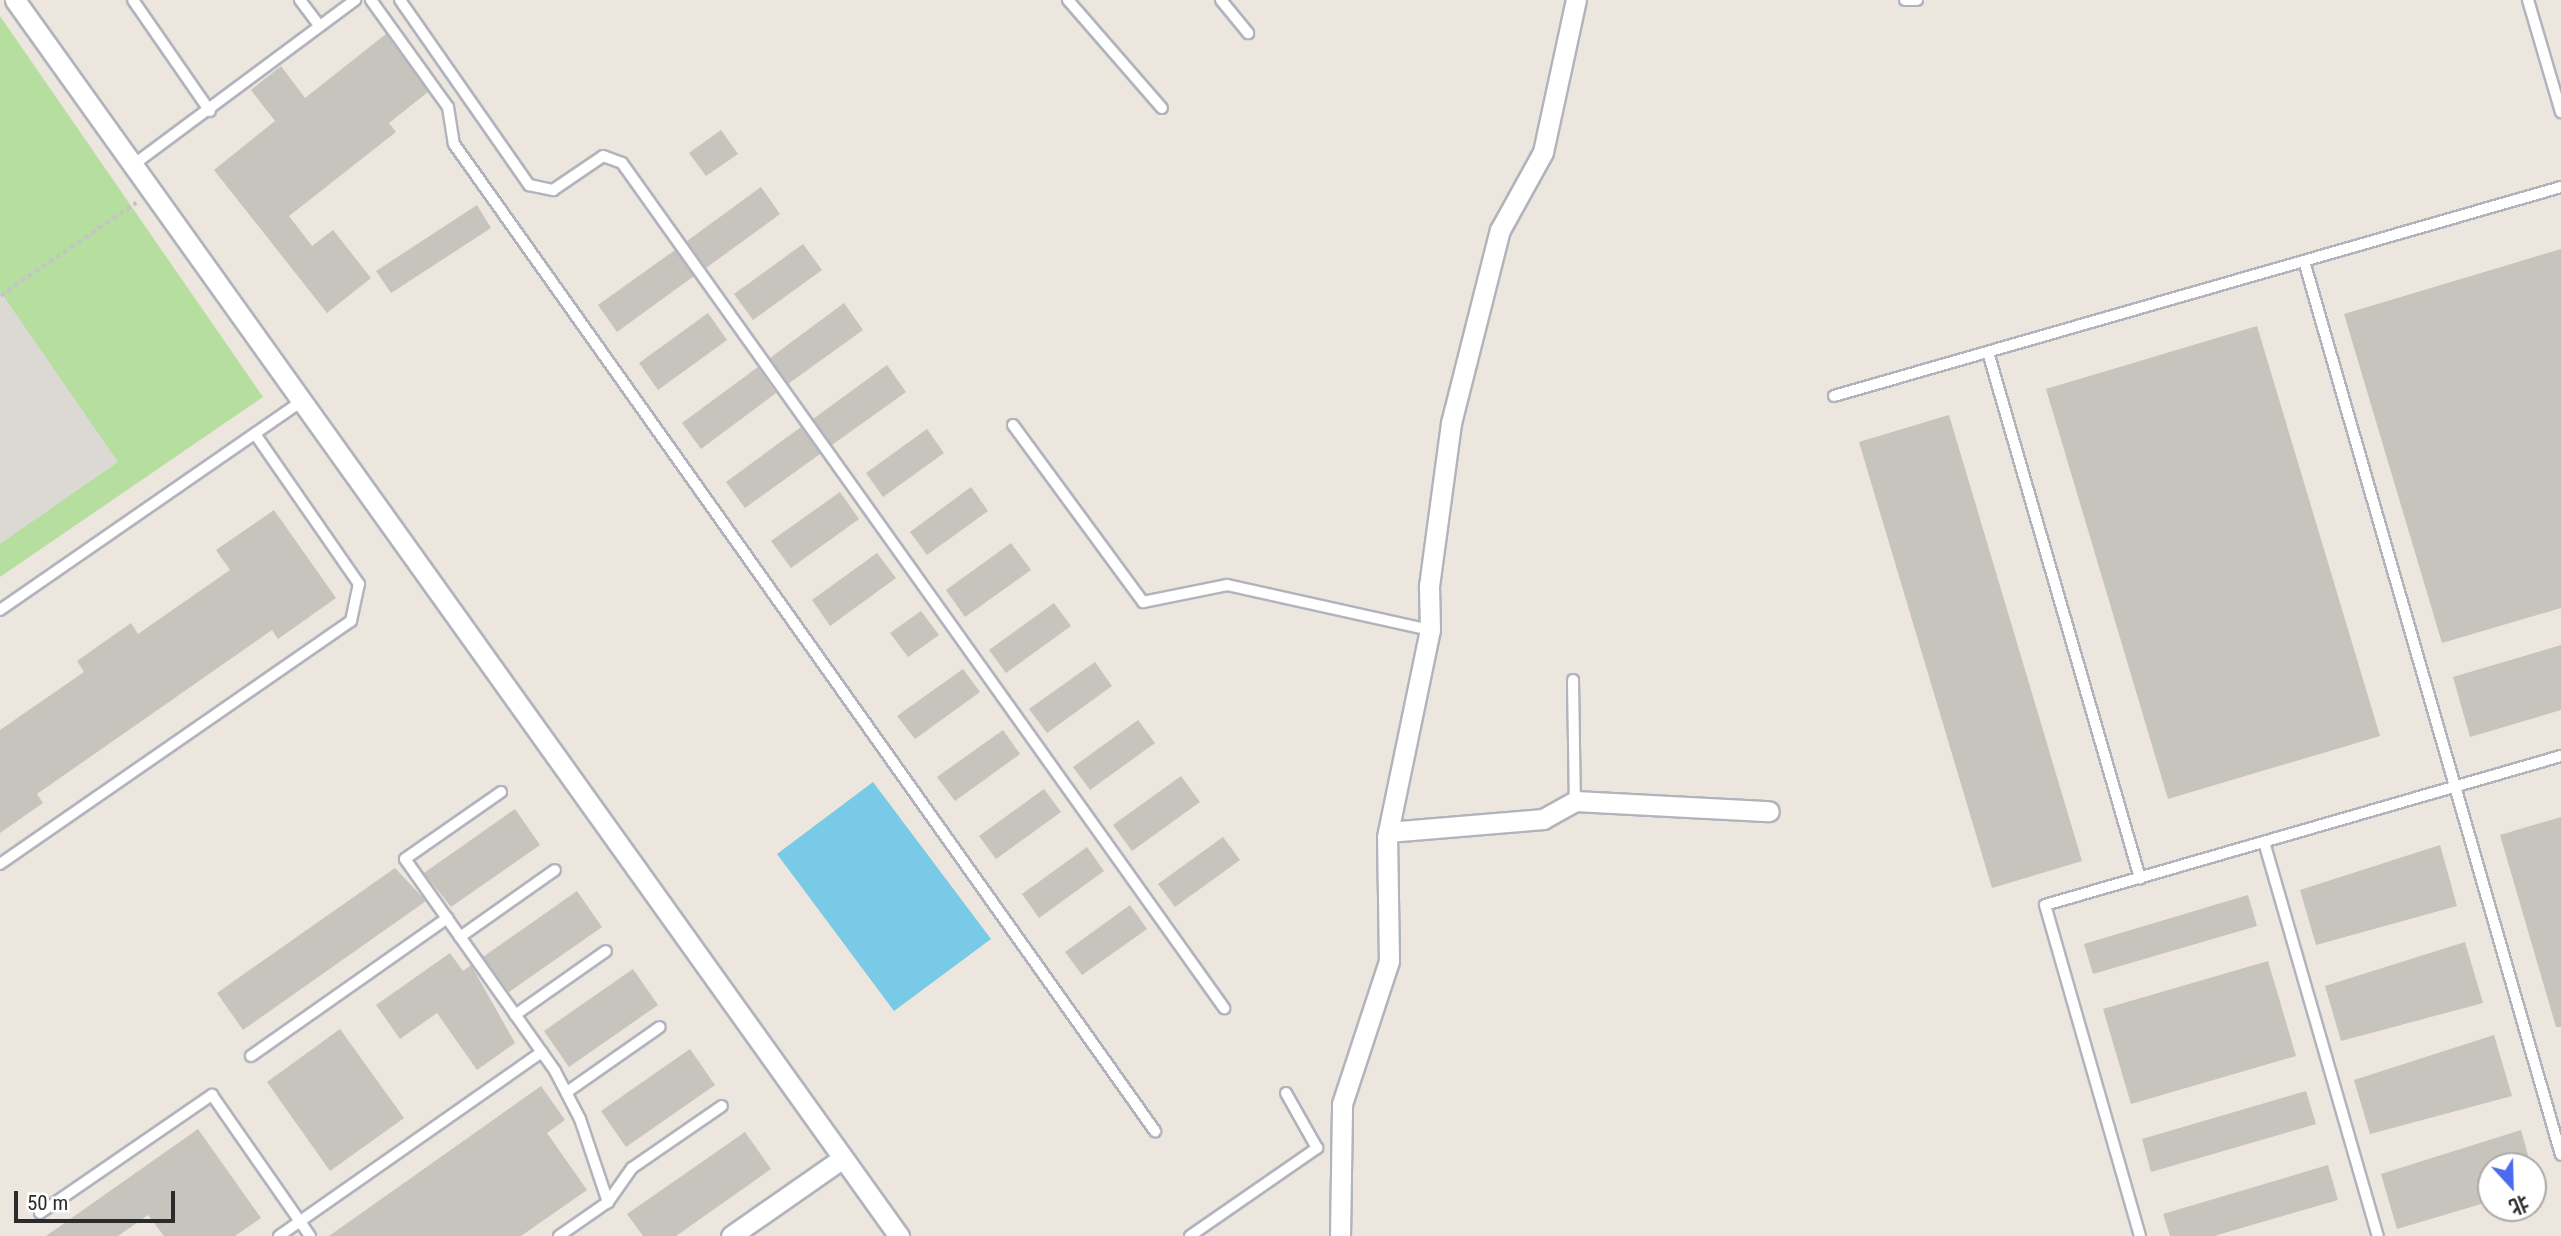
<!DOCTYPE html>
<meta charset="utf-8">
<style>
body{margin:0}
#map{position:relative;width:2561px;height:1236px;overflow:hidden;background:#ece6de;font-family:"Roboto Condensed","Noto Sans SC",sans-serif}
div>[style]{position:absolute}
.green>*{inset:0;background:#b5de9f}
.plaza>*{inset:0;background:#dcd9d5}
.water>*{inset:0;background:#79cae6}
.building>*{inset:0;background:#c7c3bd}
.path>*{height:3.5px;margin-top:-1.75px;transform-origin:0;background:repeating-linear-gradient(90deg,#c4c4c4 0 5px,transparent 0 8.5px)}
.roads{filter:drop-shadow(2px 0 #b1b4bd) drop-shadow(-2px 0 #b1b4bd) drop-shadow(0 2px #b1b4bd) drop-shadow(0 -2px #b1b4bd)}
.service>*{height:10px;margin:-5px;padding:0 5px;transform-origin:5px;border-radius:5px;background:#fff}
.minor>*{height:19px;margin:-9.5px;padding:0 9.5px;transform-origin:9.5px;border-radius:9.5px;background:#fff}
span{translate:-50% -50%;white-space:nowrap;text-align:center;line-height:1.15;-webkit-text-stroke:7px #fff;paint-order:stroke}
.north{position:absolute;left:2477px;top:1152px;width:70px;height:70px;box-sizing:border-box;background:#fff;border:2px solid #aaa;border-radius:50%;rotate:158deg;font-size:19px;font-weight:700;line-height:28px;text-align:center;color:#2b2b2b}
.north::after{content:'';display:block;margin:auto;width:24px;height:32px;background:#4a6bed;clip-path:polygon(50% 0,100% 100%,50% 72%,0 100%)}
.scale{position:absolute;left:14px;top:1191px;width:161px;height:32px;box-sizing:border-box;border:4px solid #2b2b2b;border-top:0;padding-left:9px;font-size:21px;line-height:24px;white-space:nowrap;color:#2b2b2b;-webkit-text-stroke:5px #fff;paint-order:stroke}
</style>
<div id="map">
<div class="green">
<i style="clip-path:polygon(0 16px,263px 397px,0 577px)"></i>
</div>
<div class="plaza">
<i style="clip-path:polygon(0 291px,118px 462px,0 544px)"></i>
</div>
<div class="water">
<i style="clip-path:polygon(873px 782px,991px 939px,894px 1011px,777px 854px)"></i>
</div>
<div class="building">
<i style="clip-path:polygon(386px 34px,428px 92px,389px 123px,396px 132px,289px 216px,312px 246px,333px 230px,371px 278px,327px 313px,214px 170px,275px 121px,251px 90px,281px 66px,305px 98px)"></i>
<i style="clip-path:polygon(721px 130px,738px 154px,706px 176px,689px 153px)"></i>
<i style="clip-path:polygon(761px 187px,780px 214px,706px 268px,687px 241px)"></i>
<i style="clip-path:polygon(477px 205px,491px 228px,391px 293px,376px 271px)"></i>
<i style="clip-path:polygon(803px 244px,822px 270px,753px 320px,734px 294px)"></i>
<i style="clip-path:polygon(2561px 249px,2561px 608px,2442px 643px,2344px 314px)"></i>
<i style="clip-path:polygon(675px 250px,694px 276px,617px 332px,598px 305px)"></i>
<i style="clip-path:polygon(844px 303px,863px 330px,788px 384px,770px 358px)"></i>
<i style="clip-path:polygon(708px 313px,727px 340px,658px 390px,639px 363px)"></i>
<i style="clip-path:polygon(2257px 326px,2380px 736px,2168px 799px,2046px 389px)"></i>
<i style="clip-path:polygon(887px 365px,906px 392px,832px 445px,813px 419px)"></i>
<i style="clip-path:polygon(758px 367px,776px 393px,701px 449px,682px 423px)"></i>
<i style="clip-path:polygon(1949px 415px,2082px 861px,1992px 888px,1859px 442px)"></i>
<i style="clip-path:polygon(801px 427px,820px 454px,745px 508px,726px 482px)"></i>
<i style="clip-path:polygon(927px 429px,944px 453px,883px 497px,866px 473px)"></i>
<i style="clip-path:polygon(971px 487px,988px 511px,927px 555px,910px 532px)"></i>
<i style="clip-path:polygon(840px 492px,859px 519px,791px 568px,771px 541px)"></i>
<i style="clip-path:polygon(274px 510px,336px 598px,278px 639px,272px 630px,37px 794px,43px 803px,0 833px,0 730px,84px 672px,77px 661px,131px 623px,138px 634px,230px 570px,216px 550px)"></i>
<i style="clip-path:polygon(1011px 543px,1031px 570px,965px 617px,946px 590px)"></i>
<i style="clip-path:polygon(877px 553px,896px 578px,830px 626px,812px 600px)"></i>
<i style="clip-path:polygon(1054px 603px,1071px 626px,1006px 673px,989px 650px)"></i>
<i style="clip-path:polygon(921px 611px,939px 635px,908px 657px,890px 633px)"></i>
<i style="clip-path:polygon(2561px 645px,2561px 710px,2470px 737px,2453px 677px)"></i>
<i style="clip-path:polygon(1095px 662px,1112px 686px,1047px 733px,1029px 709px)"></i>
<i style="clip-path:polygon(963px 669px,980px 692px,915px 739px,897px 716px)"></i>
<i style="clip-path:polygon(1138px 720px,1155px 743px,1090px 790px,1073px 767px)"></i>
<i style="clip-path:polygon(1003px 730px,1020px 754px,955px 801px,937px 777px)"></i>
<i style="clip-path:polygon(1181px 776px,1200px 802px,1132px 851px,1113px 825px)"></i>
<i style="clip-path:polygon(1044px 789px,1061px 812px,996px 859px,979px 836px)"></i>
<i style="clip-path:polygon(515px 809px,540px 845px,451px 907px,424px 873px)"></i>
<i style="clip-path:polygon(2561px 817px,2561px 1027px,2556px 1027px,2500px 835px)"></i>
<i style="clip-path:polygon(1223px 837px,1240px 860px,1175px 907px,1158px 884px)"></i>
<i style="clip-path:polygon(2440px 845px,2457px 906px,2316px 945px,2300px 890px)"></i>
<i style="clip-path:polygon(1087px 847px,1104px 871px,1039px 918px,1022px 894px)"></i>
<i style="clip-path:polygon(395px 868px,426px 901px,243px 1030px,217px 993px)"></i>
<i style="clip-path:polygon(577px 891px,602px 927px,509px 992px,483px 957px)"></i>
<i style="clip-path:polygon(2248px 895px,2257px 926px,2093px 974px,2084px 944px)"></i>
<i style="clip-path:polygon(1130px 905px,1147px 929px,1082px 975px,1065px 952px)"></i>
<i style="clip-path:polygon(2465px 942px,2483px 1003px,2341px 1041px,2325px 986px)"></i>
<i style="clip-path:polygon(450px 953px,463px 971px,471px 965px,515px 1043px,477px 1070px,437px 1013px,400px 1039px,376px 1005px)"></i>
<i style="clip-path:polygon(2268px 961px,2296px 1056px,2131px 1104px,2103px 1009px)"></i>
<i style="clip-path:polygon(633px 969px,658px 1005px,569px 1067px,544px 1031px)"></i>
<i style="clip-path:polygon(340px 1029px,404px 1118px,330px 1171px,267px 1082px)"></i>
<i style="clip-path:polygon(2494px 1035px,2512px 1096px,2370px 1134px,2354px 1080px)"></i>
<i style="clip-path:polygon(690px 1049px,715px 1085px,626px 1147px,601px 1111px)"></i>
<i style="clip-path:polygon(541px 1086px,565px 1120px,547px 1133px,587px 1190px,521px 1236px,329px 1236px)"></i>
<i style="clip-path:polygon(2306px 1091px,2316px 1124px,2151px 1172px,2142px 1139px)"></i>
<i style="clip-path:polygon(198px 1129px,261px 1218px,235px 1236px,164px 1236px,148px 1215px,118px 1236px,46px 1236px)"></i>
<i style="clip-path:polygon(2521px 1130px,2531px 1166px,2491px 1166px,2491px 1201px,2397px 1229px,2381px 1174px)"></i>
<i style="clip-path:polygon(745px 1132px,771px 1169px,676px 1236px,643px 1236px,627px 1214px)"></i>
<i style="clip-path:polygon(2328px 1165px,2338px 1200px,2214px 1236px,2170px 1236px,2163px 1214px)"></i>
</div>
<div class="path">
<i style="left:0;top:296px;width:165px;rotate:-34.4deg"></i>
</div>
<div class="roads">
<div class="service">
<i style="left:133px;top:0;width:135px;rotate:55.3deg"></i>
<i style="left:300px;top:0;width:31px;rotate:53deg"></i>
<i style="left:371px;top:0;width:132px;rotate:54.3deg"></i>
<i style="left:448px;top:107px;width:37px;rotate:81deg"></i>
<i style="left:454px;top:144px;width:1211px;rotate:54.62deg"></i>
<i style="left:400px;top:0;width:226px;rotate:55.1deg"></i>
<i style="left:529px;top:185px;width:25px;rotate:12deg"></i>
<i style="left:553px;top:190px;width:60px;rotate:-34.2deg"></i>
<i style="left:603px;top:156px;width:20px;rotate:20deg"></i>
<i style="left:622px;top:163px;width:1038px;rotate:54.53deg"></i>
<i style="left:1068px;top:0;width:143px;rotate:49deg"></i>
<i style="left:1221px;top:0;width:43px;rotate:50.7deg"></i>
<i style="left:1905px;top:0;width:12px"></i>
<i style="left:2528px;top:0;width:117px;rotate:73.6deg"></i>
<i style="left:133px;top:165px;width:277px;rotate:-36.6deg"></i>
<i style="left:2304px;top:261px;width:930px;rotate:73.96deg"></i>
<i style="left:1988px;top:352px;width:548px;rotate:73.88deg"></i>
<i style="left:1834px;top:396px;width:756px;rotate:-16.04deg"></i>
<i style="left:1013px;top:425px;width:220px;rotate:53.7deg"></i>
<i style="left:1143px;top:602px;width:86px;rotate:-11.4deg"></i>
<i style="left:1227px;top:585px;width:208px;rotate:12.5deg"></i>
<i style="left:0;top:610px;width:367px;rotate:-34.7deg"></i>
<i style="left:1573px;top:680px;width:121px;rotate:89.1deg"></i>
<i style="left:501px;top:792px;width:117px;rotate:145.1deg"></i>
<i style="left:405px;top:859px;width:260px;rotate:54.7deg"></i>
<i style="left:555px;top:1071px;width:54px;rotate:62.5deg"></i>
<i style="left:580px;top:1119px;width:88px;rotate:71.4deg"></i>
<i style="left:2264px;top:842px;width:410px;rotate:73.9deg"></i>
<i style="left:0;top:864px;width:427px;rotate:-34.7deg"></i>
<i style="left:351px;top:621px;width:38px;rotate:-78deg"></i>
<i style="left:359px;top:584px;width:183px;rotate:-124.7deg"></i>
<i style="left:460px;top:937px;width:116px;rotate:-35.2deg"></i>
<i style="left:515px;top:1015px;width:111px;rotate:-35.1deg"></i>
<i style="left:251px;top:1056px;width:240px;rotate:-35.1deg"></i>
<i style="left:567px;top:1092px;width:113px;rotate:-35deg"></i>
<i style="left:40px;top:1213px;width:209px;rotate:-34.5deg"></i>
<i style="left:212px;top:1095px;width:172px;rotate:55.2deg"></i>
<i style="left:279px;top:1236px;width:321px;rotate:-35deg"></i>
<i style="left:559px;top:1236px;width:60px;rotate:-34.8deg"></i>
<i style="left:608px;top:1202px;width:42px;rotate:-54.8deg"></i>
<i style="left:632px;top:1168px;width:109px;rotate:-34.6deg"></i>
<i style="left:1190px;top:1236px;width:155px;rotate:-34.7deg"></i>
<i style="left:1317px;top:1148px;width:63px;rotate:-119.4deg"></i>
<i style="left:2140px;top:1236px;width:344px;rotate:-106deg"></i>
<i style="left:2045px;top:905px;width:537px;rotate:-16.11deg"></i>
</div>
<div class="minor">
<i style="left:15px;top:0;width:1520px;rotate:54.43deg"></i>
<i style="left:1388px;top:832px;width:156px;rotate:-4.8deg"></i>
<i style="left:1543px;top:819px;width:37px;rotate:-29deg"></i>
<i style="left:1575px;top:801px;width:194px;rotate:3deg"></i>
<i style="left:731px;top:1236px;width:136px;rotate:-34.9deg"></i>
<i style="left:1340px;top:1236px;width:132px;rotate:-89.1deg"></i>
<i style="left:1342px;top:1104px;width:151px;rotate:-71.8deg"></i>
<i style="left:1389px;top:961px;width:124px;rotate:-90.9deg"></i>
<i style="left:1387px;top:837px;width:211px;rotate:-78.3deg"></i>
<i style="left:1430px;top:630px;width:44px;rotate:-91.3deg"></i>
<i style="left:1429px;top:586px;width:164px;rotate:-82.3deg"></i>
<i style="left:1451px;top:423px;width:199px;rotate:-75.8deg"></i>
<i style="left:1500px;top:230px;width:89px;rotate:-61.1deg"></i>
<i style="left:1543px;top:152px;width:156px;rotate:-77.8deg"></i>
</div>
</div>
<div class="north">北</div>
<div class="scale">50 m</div>
</div>
